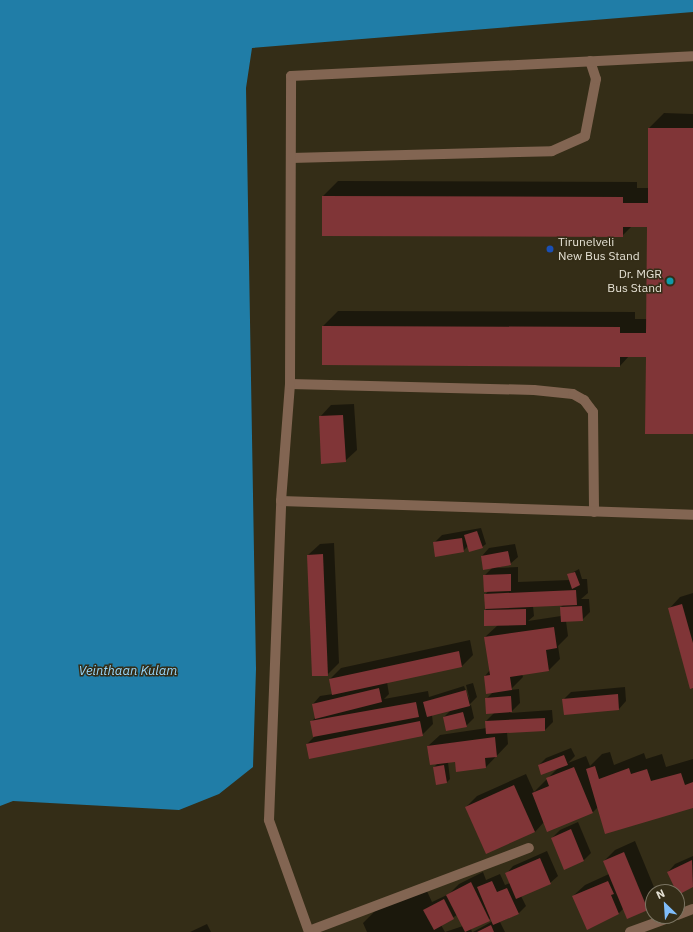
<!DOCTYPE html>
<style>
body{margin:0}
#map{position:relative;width:693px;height:932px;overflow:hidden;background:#342d17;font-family:"IBM Plex Sans",sans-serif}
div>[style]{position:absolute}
.water>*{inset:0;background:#207da7}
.shadow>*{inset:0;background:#0007}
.building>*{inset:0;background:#803537}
.minor>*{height:10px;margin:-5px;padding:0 5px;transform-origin:5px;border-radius:5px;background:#826552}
.dots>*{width:11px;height:11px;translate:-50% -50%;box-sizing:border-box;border:2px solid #342d17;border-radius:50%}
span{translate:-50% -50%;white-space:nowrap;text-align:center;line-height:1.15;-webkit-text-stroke:3px #342d17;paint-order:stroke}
.poi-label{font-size:12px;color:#e5e1d4}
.left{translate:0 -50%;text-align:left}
.right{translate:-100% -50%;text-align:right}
.water-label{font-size:13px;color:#97d6fa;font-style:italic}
.north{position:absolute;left:645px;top:884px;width:40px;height:40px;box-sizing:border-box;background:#342d17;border:1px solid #7b7563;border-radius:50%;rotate:335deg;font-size:11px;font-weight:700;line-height:16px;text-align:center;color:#e5e1d4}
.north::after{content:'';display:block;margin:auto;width:14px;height:18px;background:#7fbdfa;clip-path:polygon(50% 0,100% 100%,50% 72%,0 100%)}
</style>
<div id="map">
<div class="water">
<i style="clip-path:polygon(0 0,693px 0,693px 12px,252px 48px,246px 88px,256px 669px,253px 767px,219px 794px,179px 810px,13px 801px,0 806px)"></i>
</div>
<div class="shadow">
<i style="clip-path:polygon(664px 113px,693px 114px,693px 433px,647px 356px,629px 356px,620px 366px,323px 364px,323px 326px,338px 311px,635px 312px,635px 319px,647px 319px,648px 226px,632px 226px,622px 236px,323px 196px,338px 181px,637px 182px,637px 188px,649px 188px,649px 128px)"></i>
<i style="clip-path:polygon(354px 404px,357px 450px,345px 461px,320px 417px,331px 405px)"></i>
<i style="clip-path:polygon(481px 528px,486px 544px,482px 547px,468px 546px,463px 551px,434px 543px,442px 535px)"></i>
<i style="clip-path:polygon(334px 543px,339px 663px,327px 675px,308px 555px,320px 544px)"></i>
<i style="clip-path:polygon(evenodd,515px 544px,518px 557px,510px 564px,497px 568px,518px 567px,518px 582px,570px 580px,568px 575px,579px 569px,582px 579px,587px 579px,588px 593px,581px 599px,589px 599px,590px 612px,582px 620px,566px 621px,568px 636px,558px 646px,560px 659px,549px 670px,522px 674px,523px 677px,510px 690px,519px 689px,520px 703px,510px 713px,552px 710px,553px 722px,545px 730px,507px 732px,508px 744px,486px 767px,457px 771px,455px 761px,448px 762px,450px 779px,447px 782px,434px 767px,438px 763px,428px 746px,440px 735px,487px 728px,486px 721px,495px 712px,486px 699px,493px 692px,485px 676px,490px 670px,485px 637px,498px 625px,485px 611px,487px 608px,485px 595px,489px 590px,484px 576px,493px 567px,482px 556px,489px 548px,515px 544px,563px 605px,561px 607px,561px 616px,528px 621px,534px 616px,533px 606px,563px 605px)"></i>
<i style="clip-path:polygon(693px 593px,693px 687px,669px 609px,680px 597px)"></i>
<i style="clip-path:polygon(470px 640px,473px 655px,462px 666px,387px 682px,389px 694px,384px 699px,428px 691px,429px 697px,464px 686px,470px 701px,466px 685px,473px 683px,477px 697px,468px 706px,471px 705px,474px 718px,466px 726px,444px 717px,452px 709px,432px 715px,433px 724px,422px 735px,307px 744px,316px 735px,311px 722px,316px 717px,313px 704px,320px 696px,333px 694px,330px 679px,341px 668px)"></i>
<i style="clip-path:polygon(625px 687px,626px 701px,619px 709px,564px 699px,571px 692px)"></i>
<i style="clip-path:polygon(571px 748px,575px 756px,568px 763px,586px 756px,590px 766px,602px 754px,610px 752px,614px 765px,644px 753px,646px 759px,662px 754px,666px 767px,693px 759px,693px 807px,598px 807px,592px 813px,544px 822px,535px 832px,466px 807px,477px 796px,526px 774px,534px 792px,558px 768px,539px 765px,546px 758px)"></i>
<i style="clip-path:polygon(578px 822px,591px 853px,583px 861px,552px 838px,560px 830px)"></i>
<i style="clip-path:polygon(635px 841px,656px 892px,653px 892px,653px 904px,647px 909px,624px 908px,618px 914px,573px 896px,585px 885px,609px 874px,604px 861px,615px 850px)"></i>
<i style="clip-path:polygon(547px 851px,558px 876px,550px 883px,521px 896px,526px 906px,518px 914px,500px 922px,505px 932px,473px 932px,493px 921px,491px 918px,471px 929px,472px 932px,445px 932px,463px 926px,457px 915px,441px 925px,445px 932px,367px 932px,363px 923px,375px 911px,426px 889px,432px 902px,449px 894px,459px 884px,483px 872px,486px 880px,500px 874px,505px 885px,510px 883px,506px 874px,513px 866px)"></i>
<i style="clip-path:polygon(693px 856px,693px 886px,678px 893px,668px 872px,675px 864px)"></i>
<i style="clip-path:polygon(207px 924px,211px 932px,190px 932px)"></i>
</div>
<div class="building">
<i style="clip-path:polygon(648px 128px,693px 128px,693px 434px,645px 434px,646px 357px,620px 357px,620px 367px,322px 365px,322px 326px,620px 327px,620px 333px,646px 333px,647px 227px,623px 227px,623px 237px,322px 236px,322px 196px,623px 197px,623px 203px,648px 203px)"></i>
<i style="clip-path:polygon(343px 415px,346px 462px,321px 464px,319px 416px)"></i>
<i style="clip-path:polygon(477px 531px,483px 548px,469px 552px,464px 535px)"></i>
<i style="clip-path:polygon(462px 538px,464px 552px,435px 557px,433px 542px)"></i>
<i style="clip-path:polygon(508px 551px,511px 565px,483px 570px,481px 556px)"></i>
<i style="clip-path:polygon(323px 554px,328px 676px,312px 676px,307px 555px)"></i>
<i style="clip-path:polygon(575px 572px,580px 585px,572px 589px,567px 574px)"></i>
<i style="clip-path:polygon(511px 574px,511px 591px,484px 592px,483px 575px)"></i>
<i style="clip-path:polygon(576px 590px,577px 605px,485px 609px,484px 594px)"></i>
<i style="clip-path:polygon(682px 604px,693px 643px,693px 688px,690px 689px,668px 608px)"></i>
<i style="clip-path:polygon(582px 606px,583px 621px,561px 622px,560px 607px)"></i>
<i style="clip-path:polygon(526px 609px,526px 625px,484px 626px,484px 610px)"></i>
<i style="clip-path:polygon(554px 627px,557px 648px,546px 650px,549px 671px,510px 677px,512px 690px,486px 694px,484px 676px,490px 675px,484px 637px)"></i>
<i style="clip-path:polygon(459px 651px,462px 667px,332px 695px,329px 679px)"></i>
<i style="clip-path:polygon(379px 688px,382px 702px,315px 719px,312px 704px)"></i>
<i style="clip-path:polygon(466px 690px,470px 706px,427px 717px,423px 702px)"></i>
<i style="clip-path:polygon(618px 694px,619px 710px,564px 715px,562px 699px)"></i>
<i style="clip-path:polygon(511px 696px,512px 712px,486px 714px,485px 698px)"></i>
<i style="clip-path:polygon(416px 702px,419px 717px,313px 737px,310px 721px)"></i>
<i style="clip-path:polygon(463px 712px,467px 727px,446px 731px,443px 717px)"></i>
<i style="clip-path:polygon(545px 718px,545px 731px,486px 734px,485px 721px)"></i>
<i style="clip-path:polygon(420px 721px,423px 736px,309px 759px,306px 744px)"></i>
<i style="clip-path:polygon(495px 737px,497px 757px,485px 758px,486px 768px,456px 772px,455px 762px,430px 765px,427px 746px)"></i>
<i style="clip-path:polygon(564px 755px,568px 765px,541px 775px,538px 765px)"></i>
<i style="clip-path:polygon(444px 765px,447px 783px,436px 785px,433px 767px)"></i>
<i style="clip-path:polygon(595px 766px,599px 779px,629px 768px,631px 774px,647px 769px,651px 781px,681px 773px,685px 785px,693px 782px,693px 808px,605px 834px,586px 769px)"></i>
<i style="clip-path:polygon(574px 767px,593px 813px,547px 832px,532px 793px,549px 786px,546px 778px)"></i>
<i style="clip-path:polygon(514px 785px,535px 832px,486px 854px,465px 807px)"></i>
<i style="clip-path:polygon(571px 829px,584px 861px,564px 870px,551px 838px)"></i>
<i style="clip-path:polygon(624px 852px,648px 910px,627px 919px,603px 861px)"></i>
<i style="clip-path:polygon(540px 858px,551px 884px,516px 899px,505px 873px)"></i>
<i style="clip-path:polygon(692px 860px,693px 887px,678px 895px,667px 872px)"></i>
<i style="clip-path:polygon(492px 881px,497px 892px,507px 888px,519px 914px,493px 925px,477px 887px)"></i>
<i style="clip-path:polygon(608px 881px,614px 894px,611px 895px,619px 914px,587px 930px,572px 896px)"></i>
<i style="clip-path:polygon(471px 882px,490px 921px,465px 932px,446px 895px)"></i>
<i style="clip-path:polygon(444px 899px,454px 919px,434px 930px,423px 910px)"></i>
<i style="clip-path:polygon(491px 925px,494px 932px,477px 932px)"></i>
</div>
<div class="minor">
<i style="left:291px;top:158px;width:261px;rotate:-1.5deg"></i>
<i style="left:552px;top:151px;width:36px;rotate:-24deg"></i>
<i style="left:585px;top:136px;width:58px;rotate:-79.1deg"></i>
<i style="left:596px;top:79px;width:19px;rotate:-108deg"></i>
<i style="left:290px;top:384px;width:244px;rotate:1.4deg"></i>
<i style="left:534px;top:390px;width:39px;rotate:6deg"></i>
<i style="left:573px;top:394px;width:13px;rotate:29deg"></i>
<i style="left:584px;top:400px;width:15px;rotate:53deg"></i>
<i style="left:593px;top:412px;width:100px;rotate:89.4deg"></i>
<i style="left:281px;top:501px;width:412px;rotate:1.9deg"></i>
<i style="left:677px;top:915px;width:17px;rotate:-21deg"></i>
<i style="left:309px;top:931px;width:235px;rotate:-20.7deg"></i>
<i style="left:309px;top:932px;width:119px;rotate:-109.7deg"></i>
<i style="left:269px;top:820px;width:319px;rotate:-87.8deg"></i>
<i style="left:281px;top:501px;width:117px;rotate:-85.6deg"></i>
<i style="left:290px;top:384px;width:308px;rotate:-89.8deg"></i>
<i style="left:291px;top:76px;width:402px;rotate:-2.8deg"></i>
<i style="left:630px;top:932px;width:47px;rotate:-20deg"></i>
</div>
<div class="dots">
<i style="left:550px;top:249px;background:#1a4fb4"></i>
<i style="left:670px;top:281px;background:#0f9aa8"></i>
</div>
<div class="poi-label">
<span class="left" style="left:558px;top:249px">Tirunelveli<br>New Bus Stand</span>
<span class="right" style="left:662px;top:281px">Dr. MGR<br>Bus Stand</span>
</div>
<div class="water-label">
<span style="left:128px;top:671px">Veinthaan Kulam</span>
</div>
<div class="north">N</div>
</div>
